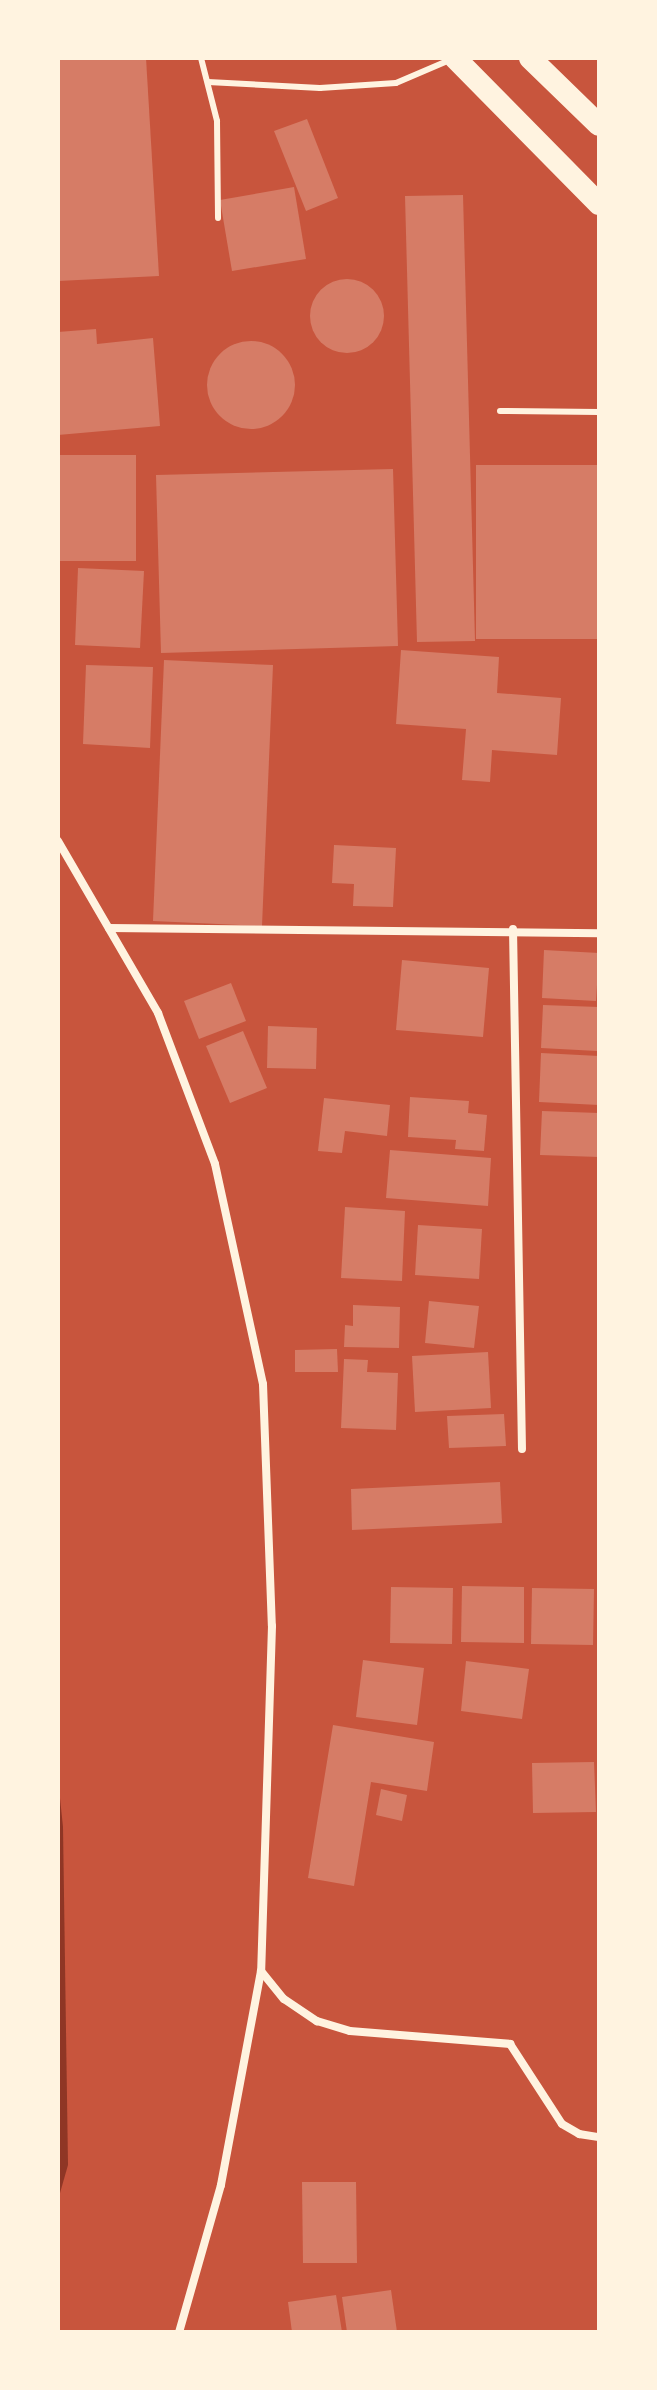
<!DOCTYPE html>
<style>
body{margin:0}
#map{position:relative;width:657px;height:2390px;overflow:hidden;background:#c8553d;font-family:Figtree,sans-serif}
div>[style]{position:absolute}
.water>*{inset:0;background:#8f3625}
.building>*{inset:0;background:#d67c66}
.round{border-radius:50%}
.service>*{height:6px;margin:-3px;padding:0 3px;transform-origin:3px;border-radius:3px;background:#fff3e0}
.minor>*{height:8px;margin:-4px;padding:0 4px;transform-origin:4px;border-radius:4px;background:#fff3e0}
.trunk>*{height:22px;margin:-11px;padding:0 11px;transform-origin:11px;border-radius:11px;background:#fff3e0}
span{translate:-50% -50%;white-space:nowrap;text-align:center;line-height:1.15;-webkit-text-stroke:6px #fff3e0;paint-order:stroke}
.frame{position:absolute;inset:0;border:60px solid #fff3e0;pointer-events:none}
</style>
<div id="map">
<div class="water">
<i style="clip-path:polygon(58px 1779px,63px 1827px,68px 2165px,58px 2200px)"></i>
</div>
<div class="building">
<i style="clip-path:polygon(58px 58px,146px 58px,159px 276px,58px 281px)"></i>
<i style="clip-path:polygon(307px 119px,338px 198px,306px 211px,274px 131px)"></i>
<i style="clip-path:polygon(294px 187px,306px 259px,232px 271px,220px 200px)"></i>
<i style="clip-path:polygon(463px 195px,475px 641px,417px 642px,405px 196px)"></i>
<i class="round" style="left:310px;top:279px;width:74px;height:74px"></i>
<i style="clip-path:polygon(96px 329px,97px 344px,153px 338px,160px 426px,58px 435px,58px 332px)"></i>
<i class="round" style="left:207px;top:341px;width:88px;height:88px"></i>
<i style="clip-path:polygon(58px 455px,136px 455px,136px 561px,58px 561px)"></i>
<i style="clip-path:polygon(476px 465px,599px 465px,599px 639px,476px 639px)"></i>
<i style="clip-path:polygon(393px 469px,398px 646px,161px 653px,156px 475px)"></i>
<i style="clip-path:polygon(78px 568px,144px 571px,140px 648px,75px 645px)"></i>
<i style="clip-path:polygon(401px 650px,499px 657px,497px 693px,561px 698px,557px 755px,492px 750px,490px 782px,462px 780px,466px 729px,396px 724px)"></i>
<i style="clip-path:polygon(164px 660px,273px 665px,262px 926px,153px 921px)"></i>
<i style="clip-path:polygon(86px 665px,153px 667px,150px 748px,83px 744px)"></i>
<i style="clip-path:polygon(334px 845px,396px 848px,393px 907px,353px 906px,354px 884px,332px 883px)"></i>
<i style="clip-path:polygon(544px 950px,599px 953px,596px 1001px,542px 998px)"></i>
<i style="clip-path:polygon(402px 960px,489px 968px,483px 1037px,396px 1030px)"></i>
<i style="clip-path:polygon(231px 983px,246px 1021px,199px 1039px,184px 1001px)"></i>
<i style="clip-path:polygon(543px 1005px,599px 1007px,597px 1051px,541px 1048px)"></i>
<i style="clip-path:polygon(268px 1026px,317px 1028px,316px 1069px,267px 1068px)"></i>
<i style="clip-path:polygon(243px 1031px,267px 1088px,230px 1103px,206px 1046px)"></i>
<i style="clip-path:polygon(541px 1053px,599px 1056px,599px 1105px,539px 1102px)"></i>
<i style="clip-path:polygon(410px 1097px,469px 1101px,468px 1113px,487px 1115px,484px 1151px,455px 1149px,456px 1140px,408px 1137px)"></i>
<i style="clip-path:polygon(324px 1098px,390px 1105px,387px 1136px,345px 1131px,342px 1153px,318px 1151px)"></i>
<i style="clip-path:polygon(542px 1111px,599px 1113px,599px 1157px,540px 1155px)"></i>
<i style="clip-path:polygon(390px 1150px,491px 1158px,488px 1206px,386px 1198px)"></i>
<i style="clip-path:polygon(345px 1207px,405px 1211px,402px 1281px,341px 1278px)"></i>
<i style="clip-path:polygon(418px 1225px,482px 1229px,479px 1279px,415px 1275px)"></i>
<i style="clip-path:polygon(429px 1301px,479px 1306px,474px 1348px,425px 1343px)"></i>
<i style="clip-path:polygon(353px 1305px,400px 1307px,399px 1348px,344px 1347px,345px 1325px,353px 1326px)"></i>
<i style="clip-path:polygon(337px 1349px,338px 1372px,295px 1372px,295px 1350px)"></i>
<i style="clip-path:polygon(488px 1352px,491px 1408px,415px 1412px,412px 1356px)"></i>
<i style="clip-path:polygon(344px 1359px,368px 1360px,367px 1372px,398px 1373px,396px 1430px,341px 1428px)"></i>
<i style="clip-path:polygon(504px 1414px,506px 1446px,449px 1448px,447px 1416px)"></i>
<i style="clip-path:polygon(500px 1482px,502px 1523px,352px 1530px,351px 1489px)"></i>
<i style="clip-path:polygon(462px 1586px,524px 1587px,524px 1643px,461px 1642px)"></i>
<i style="clip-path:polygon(391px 1587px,453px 1588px,452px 1644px,390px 1643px)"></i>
<i style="clip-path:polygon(532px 1588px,594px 1589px,593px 1645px,531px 1644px)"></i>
<i style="clip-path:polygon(363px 1660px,424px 1668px,417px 1725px,356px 1717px)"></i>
<i style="clip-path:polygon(466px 1661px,529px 1669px,522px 1719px,461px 1711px)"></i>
<i style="clip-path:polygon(333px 1725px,434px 1742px,427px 1791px,371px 1782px,354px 1886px,308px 1878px)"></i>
<i style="clip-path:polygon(594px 1762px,596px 1812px,533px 1813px,532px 1763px)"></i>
<i style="clip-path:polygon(381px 1789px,407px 1795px,402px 1821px,376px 1815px)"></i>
<i style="clip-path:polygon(302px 2182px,356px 2182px,357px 2263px,303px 2263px)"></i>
<i style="clip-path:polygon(391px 2290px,397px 2332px,347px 2332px,342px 2297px)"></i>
<i style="clip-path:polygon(336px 2295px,342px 2332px,292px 2332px,288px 2302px)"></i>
</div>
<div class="service">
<i style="left:201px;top:58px;width:65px;rotate:75.7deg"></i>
<i style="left:217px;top:121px;width:97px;rotate:89.4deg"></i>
<i style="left:208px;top:82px;width:112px;rotate:3.1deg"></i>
<i style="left:320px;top:88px;width:76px;rotate:-3.8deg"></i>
<i style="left:396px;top:83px;width:61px;rotate:-23.2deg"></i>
<i style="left:500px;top:411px;width:99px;rotate:0.6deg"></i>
</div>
<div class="minor">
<i style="left:58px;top:841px;width:199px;rotate:59.8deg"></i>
<i style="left:158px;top:1013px;width:161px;rotate:69.3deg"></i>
<i style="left:215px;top:1164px;width:225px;rotate:77.7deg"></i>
<i style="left:263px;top:1384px;width:242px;rotate:87.9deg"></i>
<i style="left:272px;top:1626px;width:345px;rotate:91.8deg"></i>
<i style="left:261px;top:1971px;width:218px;rotate:100.6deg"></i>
<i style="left:221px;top:2185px;width:153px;rotate:105.9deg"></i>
<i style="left:109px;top:928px;width:490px;rotate:0.6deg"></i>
<i style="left:513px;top:929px;width:520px;rotate:89.01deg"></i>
<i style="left:261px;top:1971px;width:36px;rotate:51deg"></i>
<i style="left:284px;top:1999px;width:40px;rotate:34deg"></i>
<i style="left:317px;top:2021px;width:34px;rotate:17deg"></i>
<i style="left:350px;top:2031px;width:161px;rotate:4.6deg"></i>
<i style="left:510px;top:2044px;width:95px;rotate:57deg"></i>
<i style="left:562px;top:2124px;width:20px;rotate:30deg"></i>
<i style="left:579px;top:2134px;width:20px;rotate:9deg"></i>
</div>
<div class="trunk">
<i style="left:455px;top:58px;width:205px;rotate:45.4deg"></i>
<i style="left:530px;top:58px;width:96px;rotate:44.2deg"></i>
</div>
<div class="frame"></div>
</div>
